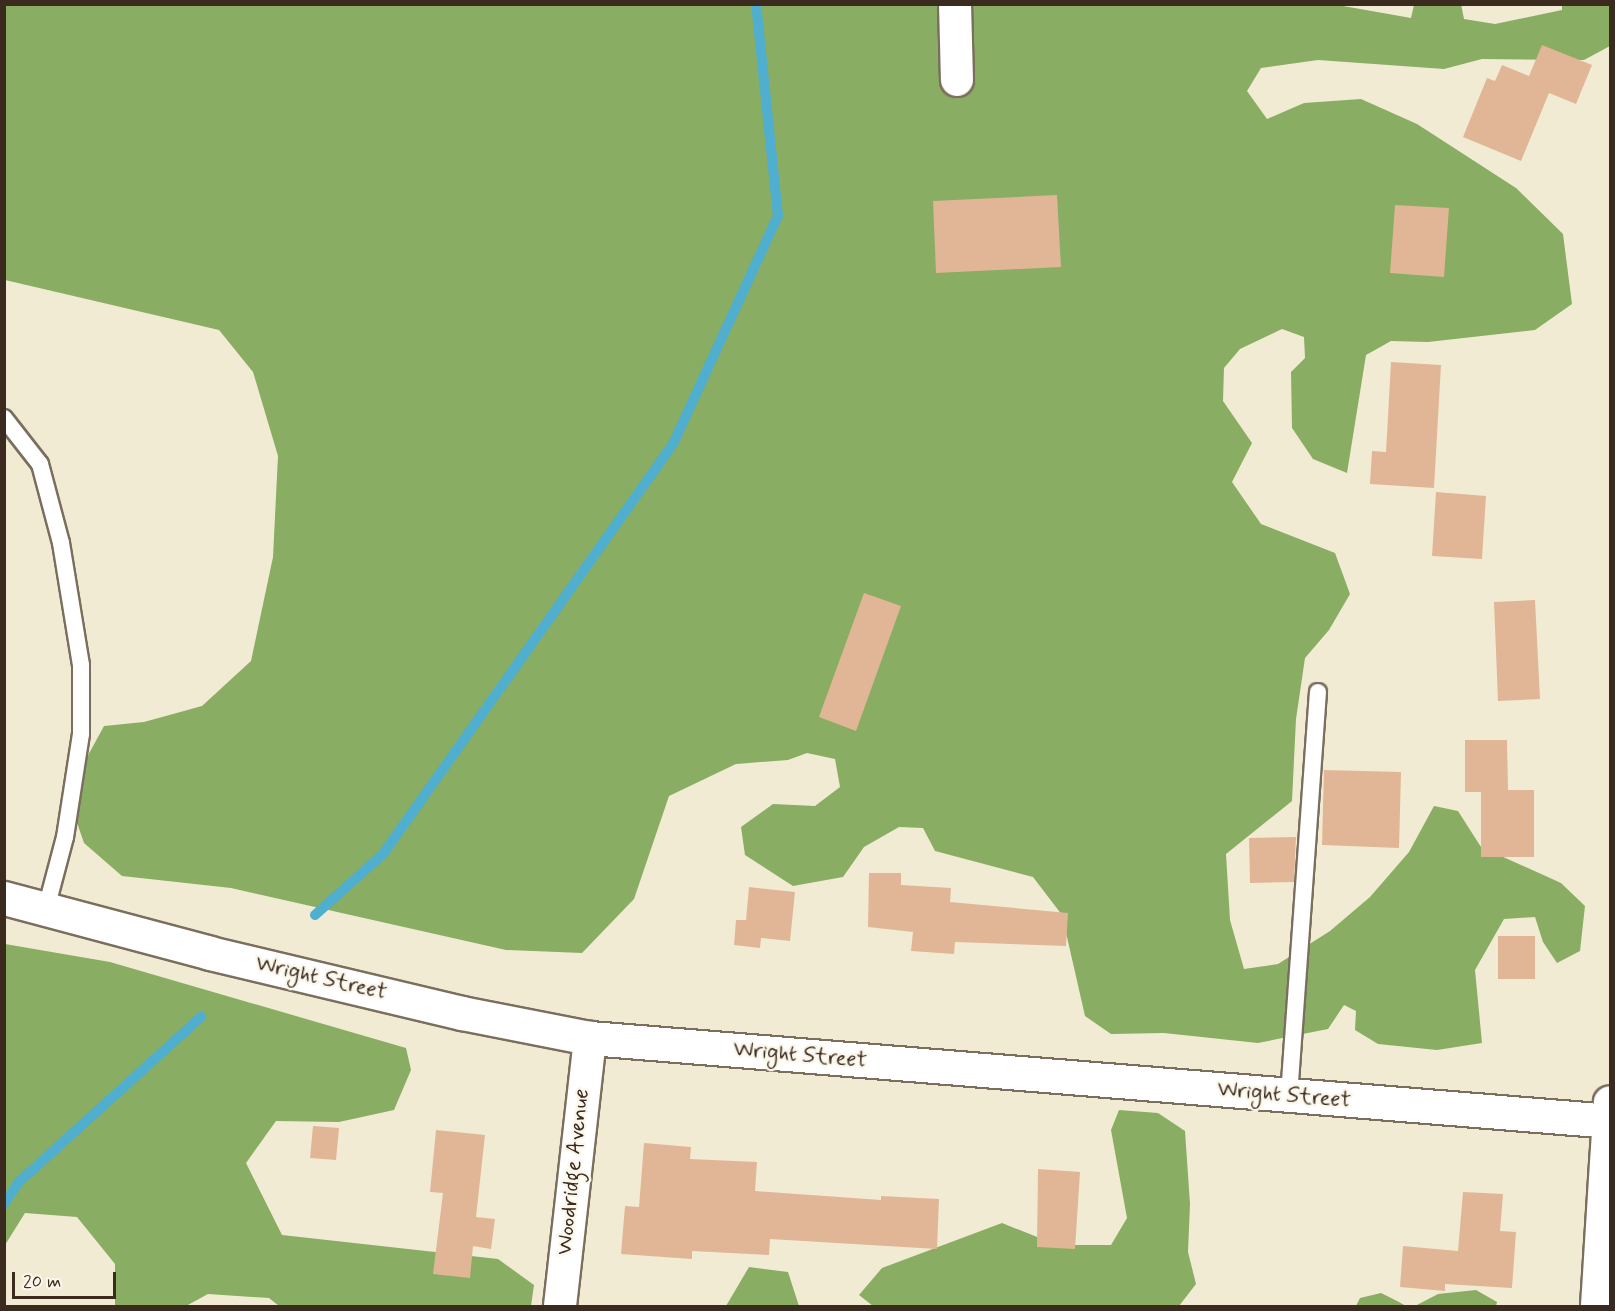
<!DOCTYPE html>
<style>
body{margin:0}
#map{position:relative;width:1615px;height:1311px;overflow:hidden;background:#f2ebd4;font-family:Mynerve,sans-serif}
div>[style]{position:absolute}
.forest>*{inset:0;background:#89ad62}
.stream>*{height:10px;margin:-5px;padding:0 5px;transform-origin:5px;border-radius:5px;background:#50aecf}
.building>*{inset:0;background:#e1b696}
.roads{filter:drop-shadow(2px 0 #7b6e5e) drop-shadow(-2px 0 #7b6e5e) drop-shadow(0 2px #7b6e5e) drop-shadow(0 -2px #7b6e5e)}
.lane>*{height:16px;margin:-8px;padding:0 8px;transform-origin:8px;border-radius:8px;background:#fff}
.street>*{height:32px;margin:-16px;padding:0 16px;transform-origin:16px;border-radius:16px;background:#fff}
.secondary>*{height:33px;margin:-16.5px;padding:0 16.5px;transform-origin:16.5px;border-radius:16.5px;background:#fff}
span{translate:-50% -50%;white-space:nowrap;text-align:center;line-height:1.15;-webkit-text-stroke:5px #fbf7ec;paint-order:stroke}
.street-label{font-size:22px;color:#3b2a1e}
.frame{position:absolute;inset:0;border:6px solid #3b2a1e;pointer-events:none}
.scale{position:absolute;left:12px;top:1272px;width:104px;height:27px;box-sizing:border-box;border:3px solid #3b2a1e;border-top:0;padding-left:8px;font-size:18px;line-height:21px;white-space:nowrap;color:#3b2a1e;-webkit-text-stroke:4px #fbf7ec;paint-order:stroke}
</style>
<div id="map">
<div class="forest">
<i style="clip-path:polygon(1332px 4px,1411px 18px,1414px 5px,1461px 4px,1464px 19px,1495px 24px,1562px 10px,1562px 5px,1610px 5px,1610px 46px,1584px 60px,1482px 59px,1444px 69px,1318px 60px,1261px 68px,1247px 91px,1267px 119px,1304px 103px,1361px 99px,1417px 124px,1516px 188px,1563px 234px,1572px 304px,1535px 330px,1428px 342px,1391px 341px,1366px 355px,1347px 473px,1313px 459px,1292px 428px,1291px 372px,1305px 358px,1304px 337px,1282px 329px,1240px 349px,1224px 368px,1223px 401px,1252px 443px,1232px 482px,1261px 524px,1335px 553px,1350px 594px,1329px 630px,1305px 658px,1296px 719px,1292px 801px,1226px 854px,1230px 920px,1244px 969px,1278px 964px,1330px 931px,1370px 897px,1409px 852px,1434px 806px,1458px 811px,1481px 847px,1561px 883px,1585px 906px,1580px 951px,1557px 963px,1543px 942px,1535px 917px,1504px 919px,1475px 970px,1482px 1043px,1437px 1050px,1378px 1044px,1355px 1030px,1356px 1011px,1344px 1005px,1328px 1029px,1258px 1043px,1164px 1033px,1111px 1034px,1085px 1016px,1062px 915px,1033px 877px,935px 851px,923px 828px,899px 827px,864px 847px,843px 877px,793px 886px,745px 855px,741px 827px,773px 804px,815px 806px,840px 787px,835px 759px,807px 753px,788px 760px,736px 764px,669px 796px,634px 899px,582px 953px,506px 950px,231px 888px,122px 876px,84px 843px,67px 794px,104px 726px,144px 722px,202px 706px,251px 661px,273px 557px,278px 456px,253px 372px,219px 330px,5px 280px,4px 5px)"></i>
<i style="clip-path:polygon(5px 944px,110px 962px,406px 1048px,411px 1070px,394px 1110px,339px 1122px,276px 1121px,246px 1163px,282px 1235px,498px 1259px,534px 1285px,531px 1306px,279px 1306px,269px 1298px,208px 1294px,186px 1306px,115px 1306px,115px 1264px,77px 1217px,25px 1213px,5px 1245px)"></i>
<i style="clip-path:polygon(1119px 1110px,1158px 1113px,1185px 1131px,1190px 1204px,1188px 1252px,1196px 1284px,1179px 1306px,873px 1306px,859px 1295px,882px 1268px,1002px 1223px,1057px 1245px,1111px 1245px,1127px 1218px,1111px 1130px)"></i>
<i style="clip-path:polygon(749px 1267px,788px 1272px,799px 1306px,726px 1306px)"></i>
<i style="clip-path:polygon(1476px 1290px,1497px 1302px,1496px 1306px,1415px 1306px,1438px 1294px)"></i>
<i style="clip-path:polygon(1381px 1293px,1397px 1301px,1406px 1306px,1356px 1306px,1360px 1298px)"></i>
</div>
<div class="stream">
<i style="left:315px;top:915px;width:91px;rotate:-41.9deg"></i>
<i style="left:383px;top:854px;width:502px;rotate:-54.73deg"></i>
<i style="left:673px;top:444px;width:251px;rotate:-65.3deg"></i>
<i style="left:778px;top:216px;width:213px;rotate:-95.9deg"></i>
<i style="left:4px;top:1204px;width:27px;rotate:-56deg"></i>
<i style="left:19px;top:1182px;width:246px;rotate:-42.2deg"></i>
</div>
<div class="building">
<i style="clip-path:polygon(1542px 45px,1592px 65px,1576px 104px,1549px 93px,1521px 161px,1463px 137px,1487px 78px,1495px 81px,1502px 65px,1529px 76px)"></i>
<i style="clip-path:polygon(1057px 195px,1061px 267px,936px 273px,933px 201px)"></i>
<i style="clip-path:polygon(1395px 205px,1449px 208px,1444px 277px,1390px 273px)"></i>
<i style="clip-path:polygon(1391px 362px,1441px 365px,1434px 488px,1370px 484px,1372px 451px,1386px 452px)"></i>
<i style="clip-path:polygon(1436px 492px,1486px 496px,1482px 559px,1432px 556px)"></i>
<i style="clip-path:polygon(864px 593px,901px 606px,856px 731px,819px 717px)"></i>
<i style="clip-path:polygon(1535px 600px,1540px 699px,1498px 701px,1494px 602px)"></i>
<i style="clip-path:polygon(1465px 740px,1507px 740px,1508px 790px,1534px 790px,1534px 857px,1481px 857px,1481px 792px,1465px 792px)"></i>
<i style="clip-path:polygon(1324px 770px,1401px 772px,1399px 848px,1322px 845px)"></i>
<i style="clip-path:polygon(1296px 837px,1294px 882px,1250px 883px,1249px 838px)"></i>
<i style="clip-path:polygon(869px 873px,901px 873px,901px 885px,951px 888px,950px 902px,1068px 913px,1066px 946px,955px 942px,954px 954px,911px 951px,913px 932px,868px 927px)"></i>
<i style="clip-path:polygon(749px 887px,795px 892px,790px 941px,761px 938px,760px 948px,734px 945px,736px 920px,746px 920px)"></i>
<i style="clip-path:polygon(1498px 936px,1535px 936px,1535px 979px,1498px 979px)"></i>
<i style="clip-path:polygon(313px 1126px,339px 1128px,336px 1160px,310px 1158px)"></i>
<i style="clip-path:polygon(436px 1130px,485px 1135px,476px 1217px,495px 1219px,491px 1249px,473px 1246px,470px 1278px,433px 1274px,443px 1193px,430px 1192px)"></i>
<i style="clip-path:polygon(644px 1143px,691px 1147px,690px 1159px,757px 1162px,755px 1191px,881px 1200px,881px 1196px,939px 1199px,937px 1249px,770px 1239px,769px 1255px,692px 1251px,692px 1259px,621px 1254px,625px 1206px,639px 1207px)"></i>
<i style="clip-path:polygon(1038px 1169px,1080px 1172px,1075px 1249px,1037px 1247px)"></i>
<i style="clip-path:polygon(1463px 1192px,1503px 1194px,1500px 1231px,1516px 1232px,1512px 1288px,1445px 1284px,1445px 1291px,1400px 1287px,1403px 1246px,1458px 1251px)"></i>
</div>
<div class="roads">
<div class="lane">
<i style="left:4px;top:418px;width:58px;rotate:52deg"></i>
<i style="left:40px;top:464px;width:82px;rotate:75.1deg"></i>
<i style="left:61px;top:543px;width:124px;rotate:80.7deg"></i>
<i style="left:81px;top:665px;width:69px;rotate:90deg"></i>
<i style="left:81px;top:734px;width:104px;rotate:98.8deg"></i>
<i style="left:65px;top:837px;width:74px;rotate:104.8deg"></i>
<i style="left:1289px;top:1096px;width:405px;rotate:-85.9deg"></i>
</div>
<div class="street">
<i style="left:955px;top:4px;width:76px;rotate:88.5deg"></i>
<i style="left:560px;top:1306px;width:270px;rotate:-83.6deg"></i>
<i style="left:1597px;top:1306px;width:204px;rotate:-86.4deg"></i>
</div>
<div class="secondary">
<i style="left:4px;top:898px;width:213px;rotate:14.9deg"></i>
<i style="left:210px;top:953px;width:259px;rotate:13.4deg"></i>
<i style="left:462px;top:1013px;width:130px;rotate:11.1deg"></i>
<i style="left:590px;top:1038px;width:1023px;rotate:4.65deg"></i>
</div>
</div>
<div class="street-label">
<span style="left:321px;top:979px;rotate:13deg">Wright Street</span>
<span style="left:800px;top:1056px;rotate:5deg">Wright Street</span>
<span style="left:1284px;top:1096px;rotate:5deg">Wright Street</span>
<span style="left:574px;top:1172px;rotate:-84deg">Woodridge Avenue</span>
</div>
<div class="frame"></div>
<div class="scale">20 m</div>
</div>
